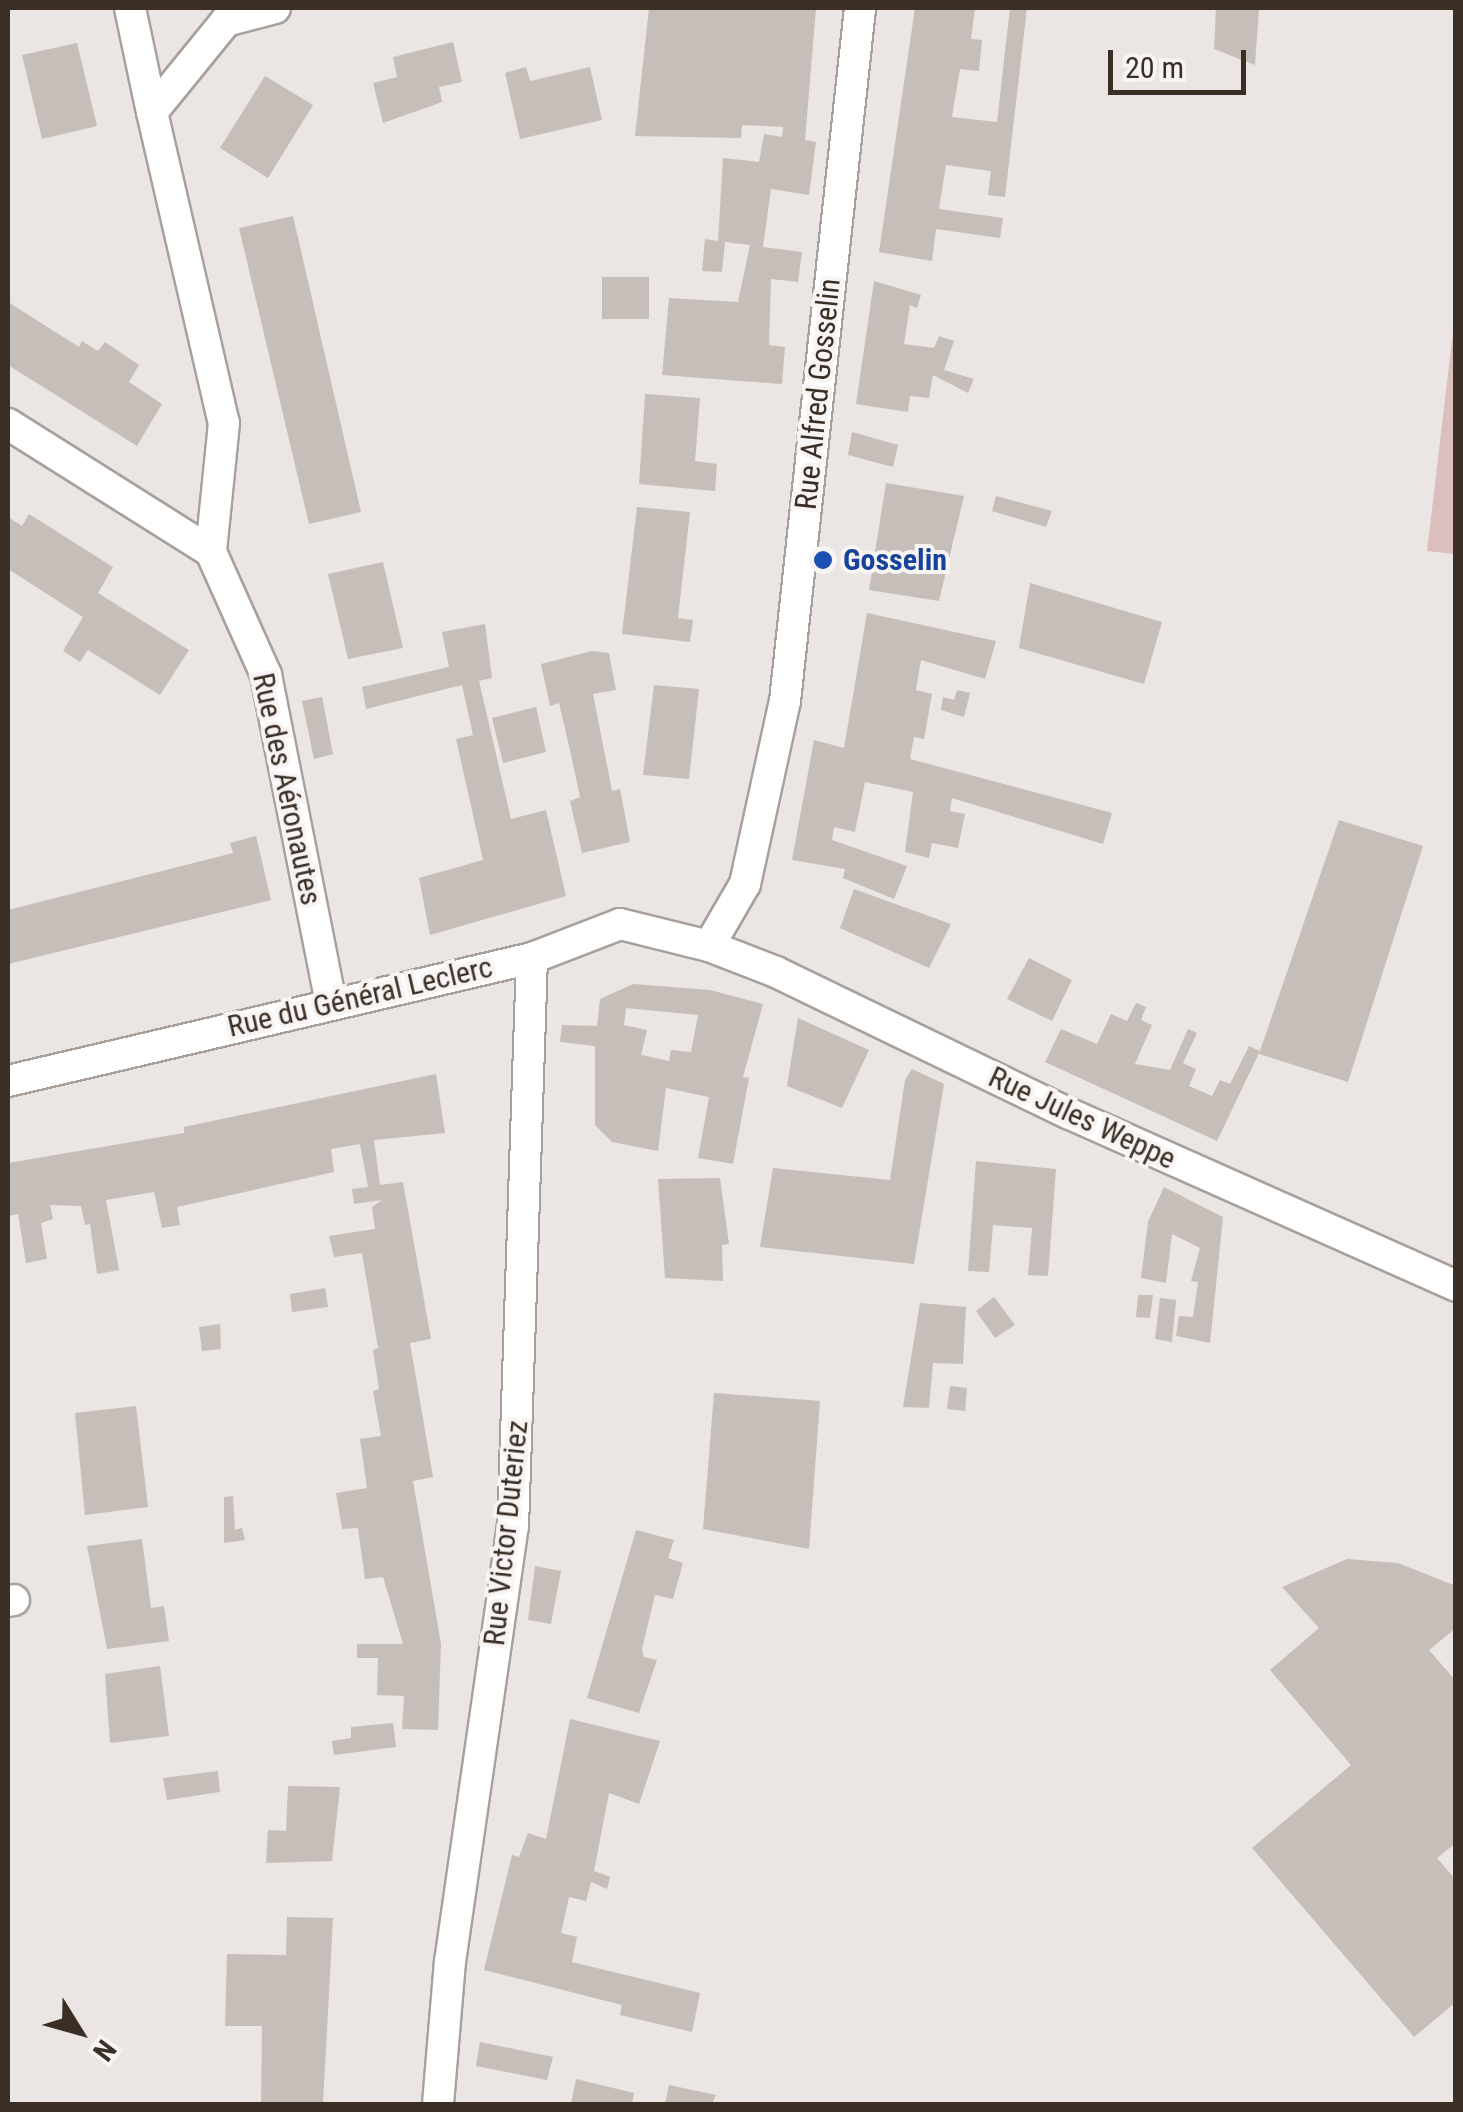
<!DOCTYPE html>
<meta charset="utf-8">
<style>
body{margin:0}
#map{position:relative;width:1463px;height:2112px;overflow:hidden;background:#ebe5e3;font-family:"Roboto Condensed",sans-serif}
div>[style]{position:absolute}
.green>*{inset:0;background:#dabfbe}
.building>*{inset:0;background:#c6beb9}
.roads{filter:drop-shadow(2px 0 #a8a09b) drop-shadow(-2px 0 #a8a09b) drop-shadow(0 2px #a8a09b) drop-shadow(0 -2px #a8a09b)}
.minor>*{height:30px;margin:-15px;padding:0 15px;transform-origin:15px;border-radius:15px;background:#fff}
.dots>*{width:28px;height:28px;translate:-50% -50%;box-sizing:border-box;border:5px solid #f8f4f3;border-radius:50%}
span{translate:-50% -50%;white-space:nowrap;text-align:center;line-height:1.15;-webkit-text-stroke:8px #f8f4f3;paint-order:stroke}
.street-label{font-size:30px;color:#3b2f25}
.transit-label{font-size:30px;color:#164399;font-weight:700}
.left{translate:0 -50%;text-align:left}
.frame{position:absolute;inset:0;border:10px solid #3b2f25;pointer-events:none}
.north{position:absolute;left:30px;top:1982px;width:100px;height:100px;-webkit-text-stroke:8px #f8f4f3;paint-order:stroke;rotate:127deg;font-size:28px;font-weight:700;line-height:40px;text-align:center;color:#3b2f25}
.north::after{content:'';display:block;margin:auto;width:35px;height:45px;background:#3b2f25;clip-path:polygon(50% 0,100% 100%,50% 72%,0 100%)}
.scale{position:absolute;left:1108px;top:50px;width:138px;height:45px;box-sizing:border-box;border:5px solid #3b2f25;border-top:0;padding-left:12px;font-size:30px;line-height:35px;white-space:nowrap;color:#3b2f25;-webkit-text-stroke:8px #f8f4f3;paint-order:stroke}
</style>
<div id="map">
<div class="green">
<i style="clip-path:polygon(1455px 315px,1456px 554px,1455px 554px,1427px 551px)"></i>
</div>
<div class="building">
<i style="clip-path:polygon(649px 8px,816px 8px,805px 140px,816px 142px,809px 195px,771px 189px,763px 247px,802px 252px,798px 282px,771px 279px,769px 345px,785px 347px,782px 384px,662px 375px,669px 298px,738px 302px,750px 245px,725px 242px,722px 272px,702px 271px,705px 239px,718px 241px,723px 158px,759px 162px,764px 134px,782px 137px,783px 127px,742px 125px,741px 138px,635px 136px)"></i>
<i style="clip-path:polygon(915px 8px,975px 8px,971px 39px,982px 40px,979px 71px,960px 69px,952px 117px,997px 122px,1010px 8px,1027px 8px,1005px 197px,988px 195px,991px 171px,946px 165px,939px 209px,1003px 218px,1000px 238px,936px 229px,932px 261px,879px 252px)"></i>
<i style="clip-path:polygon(1216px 8px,1259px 8px,1255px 65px,1214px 49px)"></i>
<i style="clip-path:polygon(453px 42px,462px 82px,439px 87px,442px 102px,383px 123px,373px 83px,397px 77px,393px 57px)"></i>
<i style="clip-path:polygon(77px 43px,97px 126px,42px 139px,22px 55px)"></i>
<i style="clip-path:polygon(526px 67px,530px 81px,590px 67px,602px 120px,520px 139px,505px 73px)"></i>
<i style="clip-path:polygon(265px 76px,313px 105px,268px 178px,220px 148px)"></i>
<i style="clip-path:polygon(293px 216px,361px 512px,309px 524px,239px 228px)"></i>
<i style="clip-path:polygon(602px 277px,649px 277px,649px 319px,602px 319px)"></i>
<i style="clip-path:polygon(874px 281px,921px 295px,917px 308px,910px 305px,904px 344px,934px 348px,939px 336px,954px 341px,944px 370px,974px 379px,968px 393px,933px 375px,929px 398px,910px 396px,908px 412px,856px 404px)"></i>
<i style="clip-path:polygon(8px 302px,79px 347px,82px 341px,98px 351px,105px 342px,139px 365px,129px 382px,162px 404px,137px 446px,8px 365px)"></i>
<i style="clip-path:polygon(645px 394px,700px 398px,695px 461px,717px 464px,715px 491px,639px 484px)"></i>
<i style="clip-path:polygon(852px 432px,898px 445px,893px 467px,848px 455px)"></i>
<i style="clip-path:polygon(886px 483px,964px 496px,939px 601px,869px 590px)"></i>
<i style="clip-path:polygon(996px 496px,1052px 511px,1046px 527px,992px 511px)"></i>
<i style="clip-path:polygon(637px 507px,690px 512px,678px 618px,693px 620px,690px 642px,622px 634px)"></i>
<i style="clip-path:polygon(29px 514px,113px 567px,98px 593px,189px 650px,160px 695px,88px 650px,80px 662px,63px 651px,83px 617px,8px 569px,8px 517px,22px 526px)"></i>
<i style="clip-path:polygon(383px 562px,403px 648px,348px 659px,328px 574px)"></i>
<i style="clip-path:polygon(1030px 583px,1162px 622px,1144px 684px,1019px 648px)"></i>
<i style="clip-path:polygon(867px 613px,996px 641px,985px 679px,921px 660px,916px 690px,932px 694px,924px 739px,914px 737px,910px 759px,1112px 813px,1103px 844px,952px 798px,950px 811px,965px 814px,958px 848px,932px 843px,929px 858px,905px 852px,913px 792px,865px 782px,855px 832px,834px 827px,832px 840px,907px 866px,894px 899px,843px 878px,845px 869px,792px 860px,814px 740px,844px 748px)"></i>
<i style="clip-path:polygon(485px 624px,492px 678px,479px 681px,511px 819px,546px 810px,566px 896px,430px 935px,419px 878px,483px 860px,456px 739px,473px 735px,462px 685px,366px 709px,362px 687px,449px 667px,442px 632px)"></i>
<i style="clip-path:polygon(592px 651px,609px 653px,616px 690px,593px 694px,612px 791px,620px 789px,630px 842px,582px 853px,570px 801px,580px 797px,570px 750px,559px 703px,550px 706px,541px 664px)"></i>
<i style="clip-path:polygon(654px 685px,699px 689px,689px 779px,643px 775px)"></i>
<i style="clip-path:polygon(957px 690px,970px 693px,964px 717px,941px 710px,943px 697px,954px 700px)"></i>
<i style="clip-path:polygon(322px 697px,333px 754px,314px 759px,302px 701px)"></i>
<i style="clip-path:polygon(536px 707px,546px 752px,503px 763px,492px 718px)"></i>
<i style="clip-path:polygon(1339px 820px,1423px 846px,1348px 1082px,1259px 1054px)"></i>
<i style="clip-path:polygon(256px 836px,271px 900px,8px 964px,8px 910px,233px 853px,230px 843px)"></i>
<i style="clip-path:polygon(854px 889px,951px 924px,929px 968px,840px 928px)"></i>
<i style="clip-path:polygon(1029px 958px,1072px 980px,1052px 1021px,1007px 999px)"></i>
<i style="clip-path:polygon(evenodd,633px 984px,710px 990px,763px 1004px,743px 1077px,749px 1078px,733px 1164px,698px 1158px,709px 1097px,666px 1088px,658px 1151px,612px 1142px,595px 1125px,595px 1046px,560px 1042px,562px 1025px,597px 1026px,600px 999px,633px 984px,626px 1008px,698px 1015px,691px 1052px,671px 1050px,669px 1061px,641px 1055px,647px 1030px,624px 1025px,626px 1008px)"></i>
<i style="clip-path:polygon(1136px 1003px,1146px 1007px,1141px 1020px,1152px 1025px,1135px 1064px,1170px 1070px,1188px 1029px,1197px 1033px,1183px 1063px,1196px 1069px,1189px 1086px,1212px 1096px,1220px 1080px,1230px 1084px,1249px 1046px,1260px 1051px,1217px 1141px,1045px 1062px,1061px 1029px,1097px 1044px,1111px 1014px,1127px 1021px)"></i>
<i style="clip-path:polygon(798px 1018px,869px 1050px,842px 1108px,787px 1086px)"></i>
<i style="clip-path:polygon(912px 1069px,944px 1084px,914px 1264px,760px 1247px,773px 1168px,890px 1180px,905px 1080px)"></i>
<i style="clip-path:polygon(436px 1074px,445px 1133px,374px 1140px,380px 1185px,403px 1182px,431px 1339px,410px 1343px,433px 1477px,413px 1481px,441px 1644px,438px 1730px,402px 1729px,404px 1696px,377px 1695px,378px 1658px,357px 1658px,357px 1644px,403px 1644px,383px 1577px,365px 1579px,358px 1528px,342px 1529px,336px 1493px,367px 1488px,360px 1439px,381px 1436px,373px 1391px,379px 1389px,373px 1350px,378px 1348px,362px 1253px,334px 1257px,329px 1236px,375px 1229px,372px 1207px,382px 1200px,354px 1204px,352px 1189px,368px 1187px,360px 1144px,331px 1149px,334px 1172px,177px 1207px,180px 1225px,162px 1228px,154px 1192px,106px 1200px,119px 1270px,97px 1274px,90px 1224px,85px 1225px,81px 1206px,50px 1205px,53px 1219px,41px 1223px,47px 1259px,26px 1263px,18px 1214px,8px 1216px,8px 1163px,184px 1133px,184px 1127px)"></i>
<i style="clip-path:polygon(976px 1161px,1056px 1169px,1048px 1276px,1028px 1275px,1032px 1228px,993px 1225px,989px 1272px,968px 1271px)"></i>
<i style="clip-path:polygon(720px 1178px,729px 1244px,722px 1245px,723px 1281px,665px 1278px,658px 1179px)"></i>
<i style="clip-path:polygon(1164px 1187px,1223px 1217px,1210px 1343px,1176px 1336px,1179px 1316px,1193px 1317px,1198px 1282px,1191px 1281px,1200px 1248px,1172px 1234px,1166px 1283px,1141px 1278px,1148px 1222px)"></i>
<i style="clip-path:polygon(325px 1288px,328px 1307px,292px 1312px,290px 1294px)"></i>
<i style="clip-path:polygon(1138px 1295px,1153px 1295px,1150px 1318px,1136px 1317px)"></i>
<i style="clip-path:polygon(994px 1297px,1015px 1325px,995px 1338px,976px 1311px)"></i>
<i style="clip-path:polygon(1160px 1298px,1176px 1300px,1172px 1342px,1155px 1339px)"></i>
<i style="clip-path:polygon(920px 1303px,966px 1307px,963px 1364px,933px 1363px,929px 1408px,903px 1407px)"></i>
<i style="clip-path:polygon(220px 1324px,221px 1349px,202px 1351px,199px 1327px)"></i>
<i style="clip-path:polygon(950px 1386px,967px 1388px,965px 1411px,947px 1409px)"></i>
<i style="clip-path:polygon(714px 1393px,820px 1401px,809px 1549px,703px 1529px)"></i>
<i style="clip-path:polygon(136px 1406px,148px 1507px,85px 1515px,75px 1413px)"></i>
<i style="clip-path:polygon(233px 1496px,235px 1530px,242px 1528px,245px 1540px,224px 1543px,224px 1497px)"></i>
<i style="clip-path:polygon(636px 1530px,674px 1540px,668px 1558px,683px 1563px,673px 1599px,655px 1595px,642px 1649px,644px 1657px,657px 1660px,639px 1713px,587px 1698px)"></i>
<i style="clip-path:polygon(142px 1539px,151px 1608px,164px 1606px,169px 1641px,107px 1649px,87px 1546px)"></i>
<i style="clip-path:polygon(1347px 1559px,1398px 1563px,1456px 1586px,1456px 1628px,1429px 1650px,1456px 1681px,1456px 1843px,1437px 1858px,1456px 1880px,1456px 2002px,1414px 2037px,1252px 1848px,1351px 1765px,1270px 1670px,1319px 1628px,1282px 1587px)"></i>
<i style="clip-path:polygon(535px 1566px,561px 1571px,551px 1624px,528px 1620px)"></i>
<i style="clip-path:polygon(160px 1666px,169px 1736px,110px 1743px,105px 1674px)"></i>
<i style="clip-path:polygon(570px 1719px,660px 1741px,639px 1804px,609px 1793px,594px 1871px,610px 1877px,607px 1889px,591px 1882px,586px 1901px,569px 1897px,561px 1933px,577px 1937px,572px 1962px,700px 1993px,692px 2032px,620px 2015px,622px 2005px,484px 1970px,512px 1855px,519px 1857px,528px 1833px,546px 1839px)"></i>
<i style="clip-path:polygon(393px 1723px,396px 1747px,334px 1755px,332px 1741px,351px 1738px,351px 1727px)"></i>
<i style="clip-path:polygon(218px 1771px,220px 1792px,167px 1800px,163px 1778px)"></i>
<i style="clip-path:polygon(288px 1786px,340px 1787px,332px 1861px,266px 1863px,268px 1830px,286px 1831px)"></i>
<i style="clip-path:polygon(287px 1917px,333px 1918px,323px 2104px,261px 2104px,262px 2026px,225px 2026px,227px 1954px,286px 1955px)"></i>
<i style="clip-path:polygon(480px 2042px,553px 2057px,547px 2080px,476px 2066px)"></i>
<i style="clip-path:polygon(576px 2079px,634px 2093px,632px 2104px,571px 2104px)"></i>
<i style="clip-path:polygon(669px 2085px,716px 2095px,712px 2104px,665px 2104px)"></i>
</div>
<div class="roads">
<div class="minor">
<i style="left:130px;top:8px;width:106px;rotate:78.1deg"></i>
<i style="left:275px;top:8px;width:51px;rotate:165.1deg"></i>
<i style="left:226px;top:21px;width:117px;rotate:129.1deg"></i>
<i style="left:152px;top:112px;width:319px;rotate:77deg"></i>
<i style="left:224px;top:423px;width:130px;rotate:95.8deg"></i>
<i style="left:211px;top:552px;width:135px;rotate:65.9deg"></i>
<i style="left:266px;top:675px;width:334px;rotate:78.8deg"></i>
<i style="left:8px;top:424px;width:240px;rotate:32.2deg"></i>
<i style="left:709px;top:946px;width:72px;rotate:-59.9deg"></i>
<i style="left:745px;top:884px;width:187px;rotate:-77.7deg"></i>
<i style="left:785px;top:701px;width:697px;rotate:-83.82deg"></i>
<i style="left:8px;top:1081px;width:538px;rotate:-13.21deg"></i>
<i style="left:532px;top:958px;width:94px;rotate:-21.1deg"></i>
<i style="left:620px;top:924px;width:92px;rotate:13.9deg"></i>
<i style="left:709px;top:946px;width:72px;rotate:21.2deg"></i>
<i style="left:776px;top:972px;width:326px;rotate:25.8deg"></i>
<i style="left:1070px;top:1114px;width:423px;rotate:24deg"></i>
<i style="left:8px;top:1601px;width:6px;rotate:-9deg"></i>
<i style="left:438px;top:2104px;width:143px;rotate:-85.2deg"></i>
<i style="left:450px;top:1962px;width:440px;rotate:-81.8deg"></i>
<i style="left:513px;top:1527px;width:569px;rotate:-88.09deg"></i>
</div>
</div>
<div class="dots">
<i style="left:823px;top:560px;background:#1a4fb4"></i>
</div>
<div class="street-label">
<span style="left:818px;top:394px;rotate:-84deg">Rue Alfred Gosselin</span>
<span style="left:287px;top:789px;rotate:78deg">Rue des Aéronautes</span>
<span style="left:360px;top:997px;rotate:-13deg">Rue du Général Leclerc</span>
<span style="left:1082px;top:1118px;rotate:25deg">Rue Jules Weppe</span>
<span style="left:506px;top:1533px;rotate:-84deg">Rue Victor Duteriez</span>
</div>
<div class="transit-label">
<span class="left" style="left:843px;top:560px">Gosselin</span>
</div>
<div class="frame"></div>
<div class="north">N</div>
<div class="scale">20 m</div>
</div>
